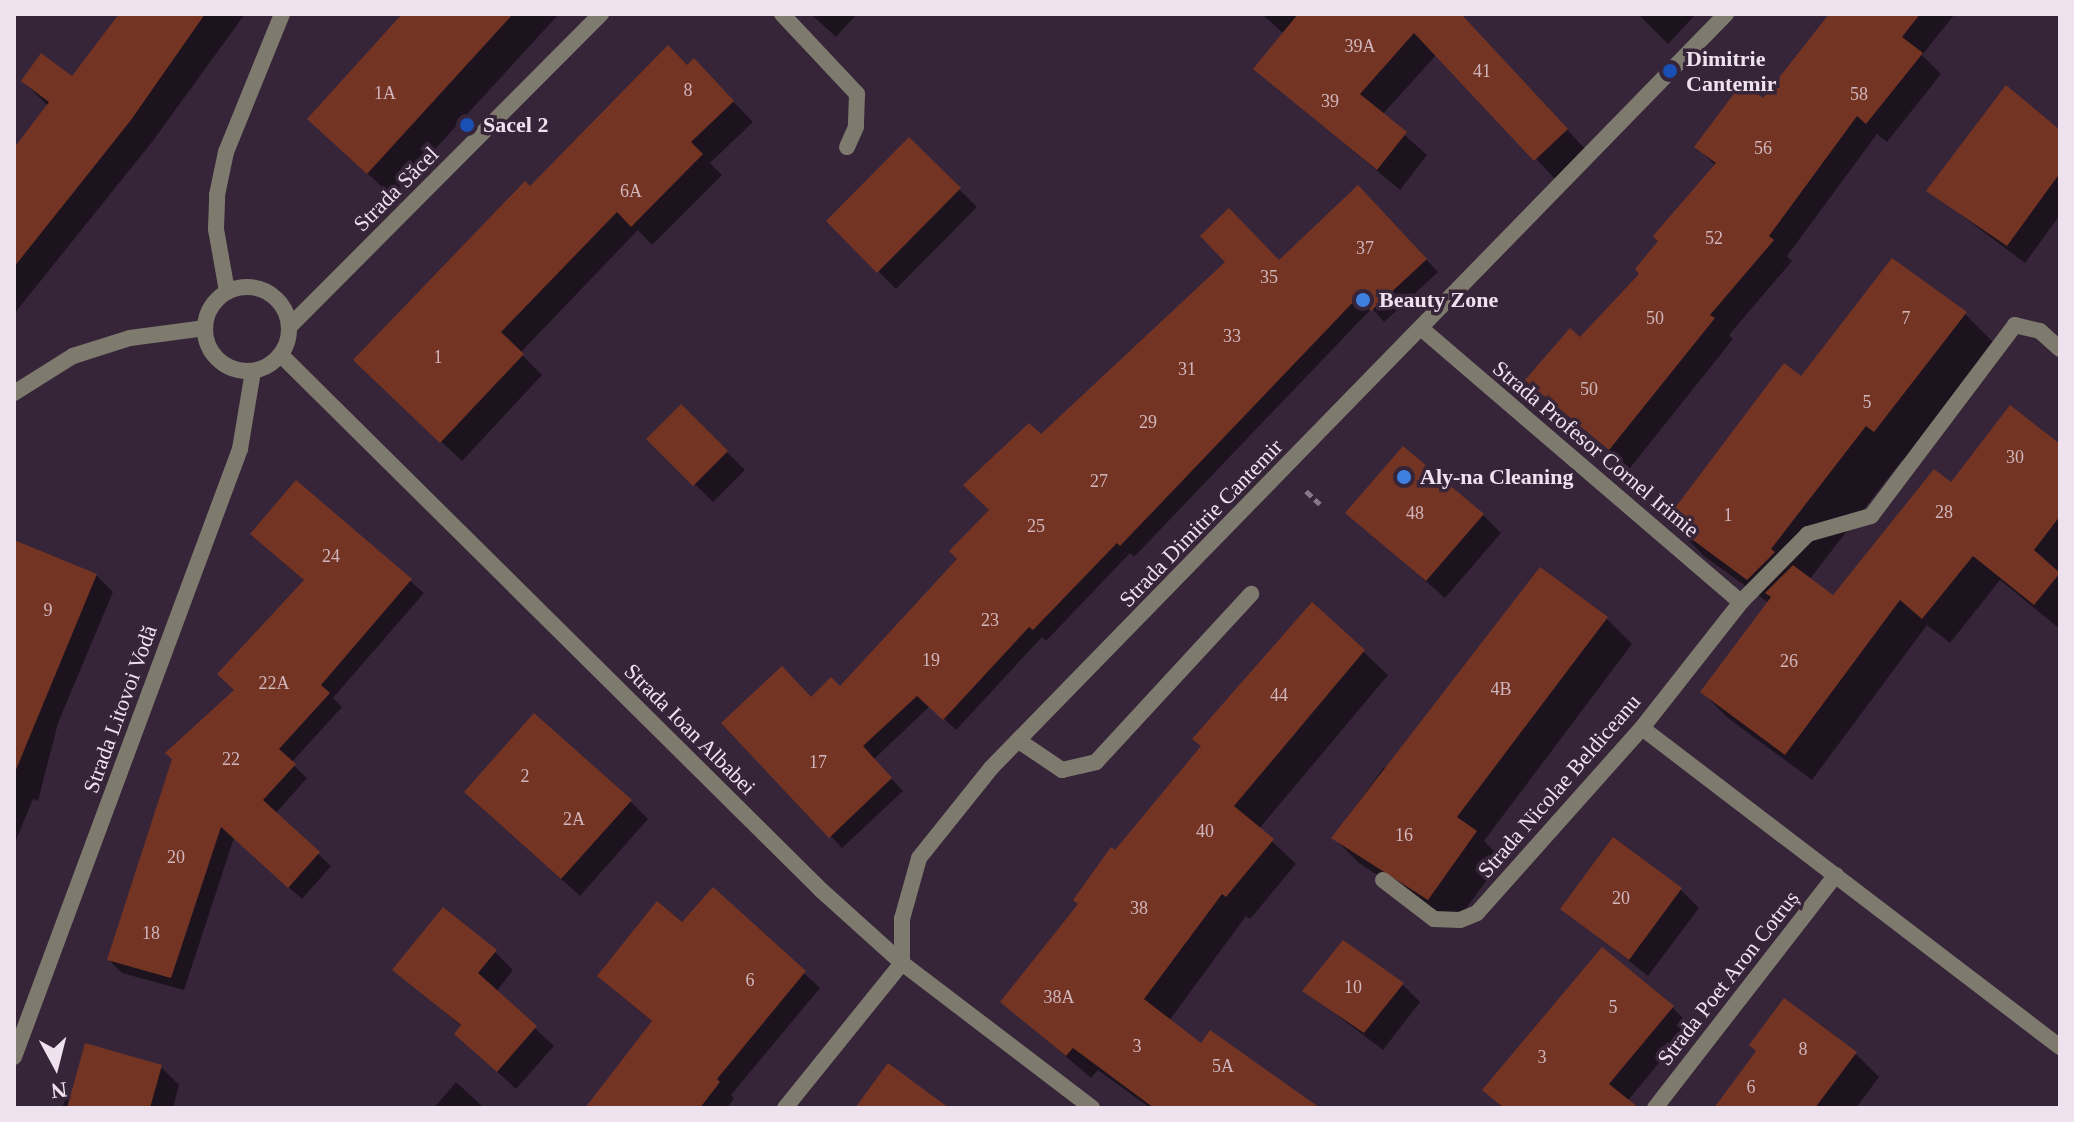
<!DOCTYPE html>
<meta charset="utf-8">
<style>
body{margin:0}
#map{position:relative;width:2074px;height:1122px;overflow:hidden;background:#362539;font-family:Georgia,serif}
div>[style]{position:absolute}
.shadow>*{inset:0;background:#0007}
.building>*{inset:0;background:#743424}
.path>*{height:5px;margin-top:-2.5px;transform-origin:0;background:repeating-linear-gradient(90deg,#88798a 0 8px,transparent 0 12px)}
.service>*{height:16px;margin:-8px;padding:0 8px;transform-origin:8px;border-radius:8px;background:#7e7b6e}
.minor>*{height:16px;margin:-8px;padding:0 8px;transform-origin:8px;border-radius:8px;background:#7e7b6e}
.minor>.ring{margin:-8px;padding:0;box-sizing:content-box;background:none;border:16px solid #7e7b6e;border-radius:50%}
.tertiary>*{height:16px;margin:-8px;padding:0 8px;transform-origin:8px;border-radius:8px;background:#7e7b6e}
.dots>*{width:22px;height:22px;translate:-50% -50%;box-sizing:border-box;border:4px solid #362539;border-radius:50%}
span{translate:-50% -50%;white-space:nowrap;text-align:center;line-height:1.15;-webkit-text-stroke:7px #362539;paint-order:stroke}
.number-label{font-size:18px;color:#d0b6bc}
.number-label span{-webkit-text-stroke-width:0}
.poi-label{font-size:22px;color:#eee2ef;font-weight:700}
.left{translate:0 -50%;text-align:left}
.street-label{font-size:22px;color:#eee2ef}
.frame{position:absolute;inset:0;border:16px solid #eee2ef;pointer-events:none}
.north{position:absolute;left:16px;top:1026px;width:80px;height:80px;-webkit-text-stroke:6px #362539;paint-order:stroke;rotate:173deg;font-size:22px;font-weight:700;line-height:32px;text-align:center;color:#eee2ef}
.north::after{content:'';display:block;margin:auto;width:28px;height:36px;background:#eee2ef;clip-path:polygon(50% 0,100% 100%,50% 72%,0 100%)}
</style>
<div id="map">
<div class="shadow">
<i style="clip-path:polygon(121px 14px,245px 14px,152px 142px,14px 314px,14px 152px,48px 106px,23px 81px,72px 79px)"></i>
<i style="clip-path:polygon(405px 14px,559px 14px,392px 196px,333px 142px)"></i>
<i style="clip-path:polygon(811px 14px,857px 14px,836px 37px)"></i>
<i style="clip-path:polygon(1262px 14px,1460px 14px,1588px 152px,1557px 181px,1437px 54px,1382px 115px,1427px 155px,1400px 190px,1255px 69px,1284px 34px)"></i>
<i style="clip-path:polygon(1638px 14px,1696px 14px,1668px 44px)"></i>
<i style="clip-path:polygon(1832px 14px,1955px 14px,1922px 55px,1941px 74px,1887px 142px,1877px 134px,1787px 256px,1792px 261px,1729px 335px,1733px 339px,1630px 468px,1528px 380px,1581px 339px,1642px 274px,1716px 166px,1697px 147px,1763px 101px)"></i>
<i style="clip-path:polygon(687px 67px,713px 81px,753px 122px,710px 163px,722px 175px,652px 245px,638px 230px,520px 353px,542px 375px,462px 461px,375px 380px,530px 189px)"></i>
<i style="clip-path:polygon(2060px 132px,2060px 215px,2025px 263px,1929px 191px)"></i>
<i style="clip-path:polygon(909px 139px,977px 207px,896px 289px,828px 221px)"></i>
<i style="clip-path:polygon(1370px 200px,1438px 272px,1384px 322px,1372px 308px,1134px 557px,1130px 553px,1046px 641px,1042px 637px,956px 730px,930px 706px,873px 760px,903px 791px,842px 848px,724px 723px,840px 688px,960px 559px,1041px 436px)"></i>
<i style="clip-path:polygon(1961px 310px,1996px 345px,1911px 466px,1902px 460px,1809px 580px,1834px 598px,1951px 485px,2060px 446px,2060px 629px,2000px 580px,1950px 643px,1927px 625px,1812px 780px,1728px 718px,1702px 692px,1769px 603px,1704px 556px,1669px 520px,1802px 379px)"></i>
<i style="clip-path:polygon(681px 407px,745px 470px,713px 502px,649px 439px)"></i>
<i style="clip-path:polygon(297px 483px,424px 593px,333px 698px,342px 707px,291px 763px,307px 778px,275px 814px,331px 866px,302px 899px,234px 838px,184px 990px,122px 973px,109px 960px,237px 690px,306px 581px)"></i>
<i style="clip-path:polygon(1348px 513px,1483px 515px,1501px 533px,1445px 598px)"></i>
<i style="clip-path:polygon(14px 542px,96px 575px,113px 592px,58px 723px,38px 801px,33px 799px,14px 845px)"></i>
<i style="clip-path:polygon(1312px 604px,1388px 675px,1259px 829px,1296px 864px,1250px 919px,1246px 916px,1169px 1021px,1202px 1046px,1314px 1108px,1150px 1108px,1098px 1070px,1091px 1078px,1002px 1002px)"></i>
<i style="clip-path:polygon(1607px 619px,1632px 644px,1484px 841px,1502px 859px,1454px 925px,1359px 863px,1333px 837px,1384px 767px,1389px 770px)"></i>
<i style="clip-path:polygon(630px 801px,648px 819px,580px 896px,484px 810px)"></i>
<i style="clip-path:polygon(713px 890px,820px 988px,731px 1095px,734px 1098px,727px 1108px,587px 1108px,654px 1023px,615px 991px)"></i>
<i style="clip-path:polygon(1681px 890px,1699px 908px,1648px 976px,1562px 908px)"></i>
<i style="clip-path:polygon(495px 952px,513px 970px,496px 992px,554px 1046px,516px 1089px,474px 1051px,462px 1027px,395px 970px)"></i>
<i style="clip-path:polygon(1402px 984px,1420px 1002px,1383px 1050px,1305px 991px)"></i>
<i style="clip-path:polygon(1672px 1007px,1690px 1025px,1626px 1103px,1631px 1108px,1503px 1108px,1485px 1090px)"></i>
<i style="clip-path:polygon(1856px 1054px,1879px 1077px,1856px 1108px,1716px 1108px)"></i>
<i style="clip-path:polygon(161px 1067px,179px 1085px,173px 1108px,62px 1108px,66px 1098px)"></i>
<i style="clip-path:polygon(456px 1082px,484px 1108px,434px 1108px)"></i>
</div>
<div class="building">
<i style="clip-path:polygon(119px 14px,205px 14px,131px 120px,14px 267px,14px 148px,49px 102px,21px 81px,41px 53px,72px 76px)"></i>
<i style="clip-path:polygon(402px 14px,513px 14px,367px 174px,307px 119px)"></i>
<i style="clip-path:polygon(1298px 14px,1461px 14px,1568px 129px,1534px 161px,1414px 33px,1360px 94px,1407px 132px,1377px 170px,1253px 69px)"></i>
<i style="clip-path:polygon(1829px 14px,1920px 14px,1902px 37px,1923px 53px,1866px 124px,1857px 116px,1769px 236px,1774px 240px,1710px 315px,1715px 318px,1609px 450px,1525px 380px,1570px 328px,1580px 337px,1639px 274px,1635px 269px,1658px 241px,1653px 236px,1716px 163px,1694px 147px,1742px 83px,1763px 98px)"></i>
<i style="clip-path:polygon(668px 45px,687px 65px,694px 58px,734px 101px,691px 142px,703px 154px,631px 227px,617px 212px,501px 332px,524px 354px,440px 443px,353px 360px,525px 181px,530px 186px)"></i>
<i style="clip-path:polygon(2006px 85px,2060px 130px,2060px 173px,2007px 246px,1926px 191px)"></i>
<i style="clip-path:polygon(909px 137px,961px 188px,877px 273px,826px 221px)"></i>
<i style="clip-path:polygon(1358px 185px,1427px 259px,1371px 311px,1358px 297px,1120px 546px,1117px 543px,1033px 630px,1029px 627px,943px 720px,917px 696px,863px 746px,892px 778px,829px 838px,721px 723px,782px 666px,811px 697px,831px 677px,840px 686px,957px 559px,949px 551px,989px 510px,963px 485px,1029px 423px,1041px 434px,1225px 262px,1200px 236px,1229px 208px,1279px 260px)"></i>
<i style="clip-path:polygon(1892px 258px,1967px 312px,1874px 432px,1866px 426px,1771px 549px,1775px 552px,1747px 580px,1666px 520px,1784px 363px,1801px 376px)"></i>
<i style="clip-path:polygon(681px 404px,728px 451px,693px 486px,646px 439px)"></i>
<i style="clip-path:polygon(2010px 405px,2060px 444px,2060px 516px,2034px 550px,2060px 573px,2034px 605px,1973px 556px,1922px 619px,1900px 600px,1785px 755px,1700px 692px,1771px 597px,1765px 593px,1793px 565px,1833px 595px,1934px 469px,1951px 482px)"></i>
<i style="clip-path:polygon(1403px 446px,1484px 514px,1426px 581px,1345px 513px)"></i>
<i style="clip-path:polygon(296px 480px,412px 579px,321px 685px,330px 693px,279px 749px,296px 764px,263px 800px,320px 852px,288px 888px,221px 827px,171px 978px,107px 960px,172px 759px,165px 753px,234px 690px,217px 674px,304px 580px,250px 534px)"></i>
<i style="clip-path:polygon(14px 540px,97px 574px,15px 772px,14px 772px)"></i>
<i style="clip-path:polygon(1540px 567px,1608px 617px,1457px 817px,1477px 831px,1428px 900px,1331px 838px)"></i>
<i style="clip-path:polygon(1312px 602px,1365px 650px,1234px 806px,1274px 839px,1226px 897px,1222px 894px,1144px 999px,1201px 1043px,1210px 1030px,1320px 1108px,1154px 1108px,1073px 1048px,1066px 1056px,1000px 1002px,1078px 904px,1073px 900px,1111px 847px,1115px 850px,1201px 746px,1192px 739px)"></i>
<i style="clip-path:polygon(534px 713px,632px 800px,561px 879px,464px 792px)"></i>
<i style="clip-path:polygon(1613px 837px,1682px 888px,1629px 960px,1560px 909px)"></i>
<i style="clip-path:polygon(713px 887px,806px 971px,717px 1079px,720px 1082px,700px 1108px,585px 1108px,652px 1021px,597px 976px,657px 901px,682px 922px)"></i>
<i style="clip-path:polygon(443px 907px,497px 950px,478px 973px,537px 1026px,497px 1072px,454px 1034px,461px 1025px,392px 970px)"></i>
<i style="clip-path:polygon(1343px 940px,1404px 983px,1364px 1033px,1302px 991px)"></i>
<i style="clip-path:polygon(1602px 947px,1674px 1006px,1609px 1084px,1639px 1108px,1504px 1108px,1482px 1090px)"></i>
<i style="clip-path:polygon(1784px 998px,1857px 1052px,1815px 1108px,1714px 1108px,1756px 1051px,1749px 1045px)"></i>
<i style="clip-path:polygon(85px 1043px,162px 1065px,150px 1108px,67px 1108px)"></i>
<i style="clip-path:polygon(888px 1063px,949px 1108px,855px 1108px)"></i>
</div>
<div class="path">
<i style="left:1306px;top:491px;width:19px;rotate:43deg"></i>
</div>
<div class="service">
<i style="left:782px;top:14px;width:110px;rotate:46.8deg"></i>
<i style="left:857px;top:94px;width:33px;rotate:92deg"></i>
<i style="left:856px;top:127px;width:22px;rotate:114deg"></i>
<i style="left:1019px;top:741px;width:52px;rotate:34deg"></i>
<i style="left:1062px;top:770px;width:35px;rotate:-13deg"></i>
<i style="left:1096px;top:762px;width:229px;rotate:-47.3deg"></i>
<i style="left:1383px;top:880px;width:64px;rotate:37.4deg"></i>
<i style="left:1434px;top:919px;width:26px;rotate:2deg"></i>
<i style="left:1460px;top:920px;width:18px;rotate:-22deg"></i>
<i style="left:1477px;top:913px;width:248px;rotate:-48.3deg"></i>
</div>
<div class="minor">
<i class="ring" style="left:205px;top:287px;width:68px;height:68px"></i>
<i style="left:227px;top:291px;width:63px;rotate:-100.1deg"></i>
<i style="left:216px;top:229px;width:34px;rotate:-88deg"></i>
<i style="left:217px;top:195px;width:44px;rotate:-78.2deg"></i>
<i style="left:226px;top:152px;width:149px;rotate:-67.9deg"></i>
<i style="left:290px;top:326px;width:441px;rotate:-45.1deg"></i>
<i style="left:1422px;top:329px;width:420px;rotate:40.6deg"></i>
<i style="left:2060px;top:349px;width:27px;rotate:-138deg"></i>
<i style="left:2040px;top:331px;width:26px;rotate:-167deg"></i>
<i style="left:2015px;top:325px;width:239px;rotate:127deg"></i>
<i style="left:1871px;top:516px;width:66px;rotate:164.1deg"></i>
<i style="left:1808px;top:534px;width:95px;rotate:134.6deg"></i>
<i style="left:1741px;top:602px;width:160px;rotate:128.2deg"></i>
<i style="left:1642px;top:728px;width:526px;rotate:37.35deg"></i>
<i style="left:281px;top:355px;width:760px;rotate:44.73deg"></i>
<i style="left:821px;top:890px;width:109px;rotate:42deg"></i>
<i style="left:902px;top:963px;width:239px;rotate:37.3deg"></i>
<i style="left:14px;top:393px;width:70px;rotate:-32.1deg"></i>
<i style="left:73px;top:356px;width:60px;rotate:-17.5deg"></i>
<i style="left:130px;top:338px;width:76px;rotate:-7.6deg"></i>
<i style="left:14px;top:1057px;width:649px;rotate:-69.61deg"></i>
<i style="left:240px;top:449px;width:79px;rotate:-80.5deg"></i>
<i style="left:1655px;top:1108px;width:295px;rotate:-52.2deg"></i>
</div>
<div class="tertiary">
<i style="left:785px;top:1108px;width:186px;rotate:-51.1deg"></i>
<i style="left:902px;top:963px;width:44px;rotate:-90deg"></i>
<i style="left:902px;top:919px;width:63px;rotate:-74.4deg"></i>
<i style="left:919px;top:858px;width:115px;rotate:-51.3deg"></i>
<i style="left:991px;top:768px;width:1053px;rotate:-45.73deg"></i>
</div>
<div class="dots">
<i style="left:1670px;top:71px;background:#1a4fb4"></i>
<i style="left:467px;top:125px;background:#1a4fb4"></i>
<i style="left:1363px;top:300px;background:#3f7fe0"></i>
<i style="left:1404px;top:477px;background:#3f7fe0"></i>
</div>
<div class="number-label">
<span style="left:1360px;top:46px">39A</span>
<span style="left:1482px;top:71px">41</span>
<span style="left:688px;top:90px">8</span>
<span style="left:385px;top:93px">1A</span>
<span style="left:1859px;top:94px">58</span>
<span style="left:1330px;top:101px">39</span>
<span style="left:1763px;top:148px">56</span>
<span style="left:631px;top:191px">6A</span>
<span style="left:1714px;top:238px">52</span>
<span style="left:1365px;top:248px">37</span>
<span style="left:1269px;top:277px">35</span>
<span style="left:1655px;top:318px">50</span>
<span style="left:1906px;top:318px">7</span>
<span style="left:1232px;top:336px">33</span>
<span style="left:438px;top:357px">1</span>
<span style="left:1187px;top:369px">31</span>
<span style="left:1589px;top:389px">50</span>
<span style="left:1867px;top:402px">5</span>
<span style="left:1148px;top:422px">29</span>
<span style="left:2015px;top:457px">30</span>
<span style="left:1099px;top:481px">27</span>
<span style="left:1944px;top:512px">28</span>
<span style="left:1415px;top:513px">48</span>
<span style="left:1728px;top:515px">1</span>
<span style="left:1036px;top:526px">25</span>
<span style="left:331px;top:556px">24</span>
<span style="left:48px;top:610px">9</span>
<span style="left:990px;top:620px">23</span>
<span style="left:931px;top:660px">19</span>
<span style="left:1789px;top:661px">26</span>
<span style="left:274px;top:683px">22A</span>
<span style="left:1501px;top:689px">4B</span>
<span style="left:1279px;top:695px">44</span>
<span style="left:231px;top:759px">22</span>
<span style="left:818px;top:762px">17</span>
<span style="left:525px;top:776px">2</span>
<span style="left:574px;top:819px">2A</span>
<span style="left:1205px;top:831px">40</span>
<span style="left:1404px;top:835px">16</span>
<span style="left:176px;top:857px">20</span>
<span style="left:1621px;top:898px">20</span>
<span style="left:1139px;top:908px">38</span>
<span style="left:151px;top:933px">18</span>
<span style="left:750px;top:980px">6</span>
<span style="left:1353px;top:987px">10</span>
<span style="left:1059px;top:997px">38A</span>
<span style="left:1613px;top:1007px">5</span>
<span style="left:1137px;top:1046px">3</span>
<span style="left:1803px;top:1049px">8</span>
<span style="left:1542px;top:1057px">3</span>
<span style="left:1223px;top:1066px">5A</span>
<span style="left:1751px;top:1087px">6</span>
</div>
<div class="poi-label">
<span class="left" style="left:1686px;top:71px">Dimitrie<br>Cantemir</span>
<span class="left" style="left:483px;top:125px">Sacel 2</span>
<span class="left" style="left:1379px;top:300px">Beauty Zone</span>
<span class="left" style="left:1420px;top:477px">Aly-na Cleaning</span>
</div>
<div class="street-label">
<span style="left:396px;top:189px;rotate:-45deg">Strada Săcel</span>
<span style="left:1596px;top:449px;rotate:40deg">Strada Profesor Cornel Irimie</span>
<span style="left:1201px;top:523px;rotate:-46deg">Strada Dimitrie Cantemir</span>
<span style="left:120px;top:709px;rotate:-70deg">Strada Litovoi Vodă</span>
<span style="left:690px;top:729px;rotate:45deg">Strada Ioan Albabei</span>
<span style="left:1559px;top:786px;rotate:-49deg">Strada Nicolae Beldiceanu</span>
<span style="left:1728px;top:978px;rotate:-52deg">Strada Poet Aron Cotruș</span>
</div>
<div class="frame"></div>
<div class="north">N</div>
</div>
